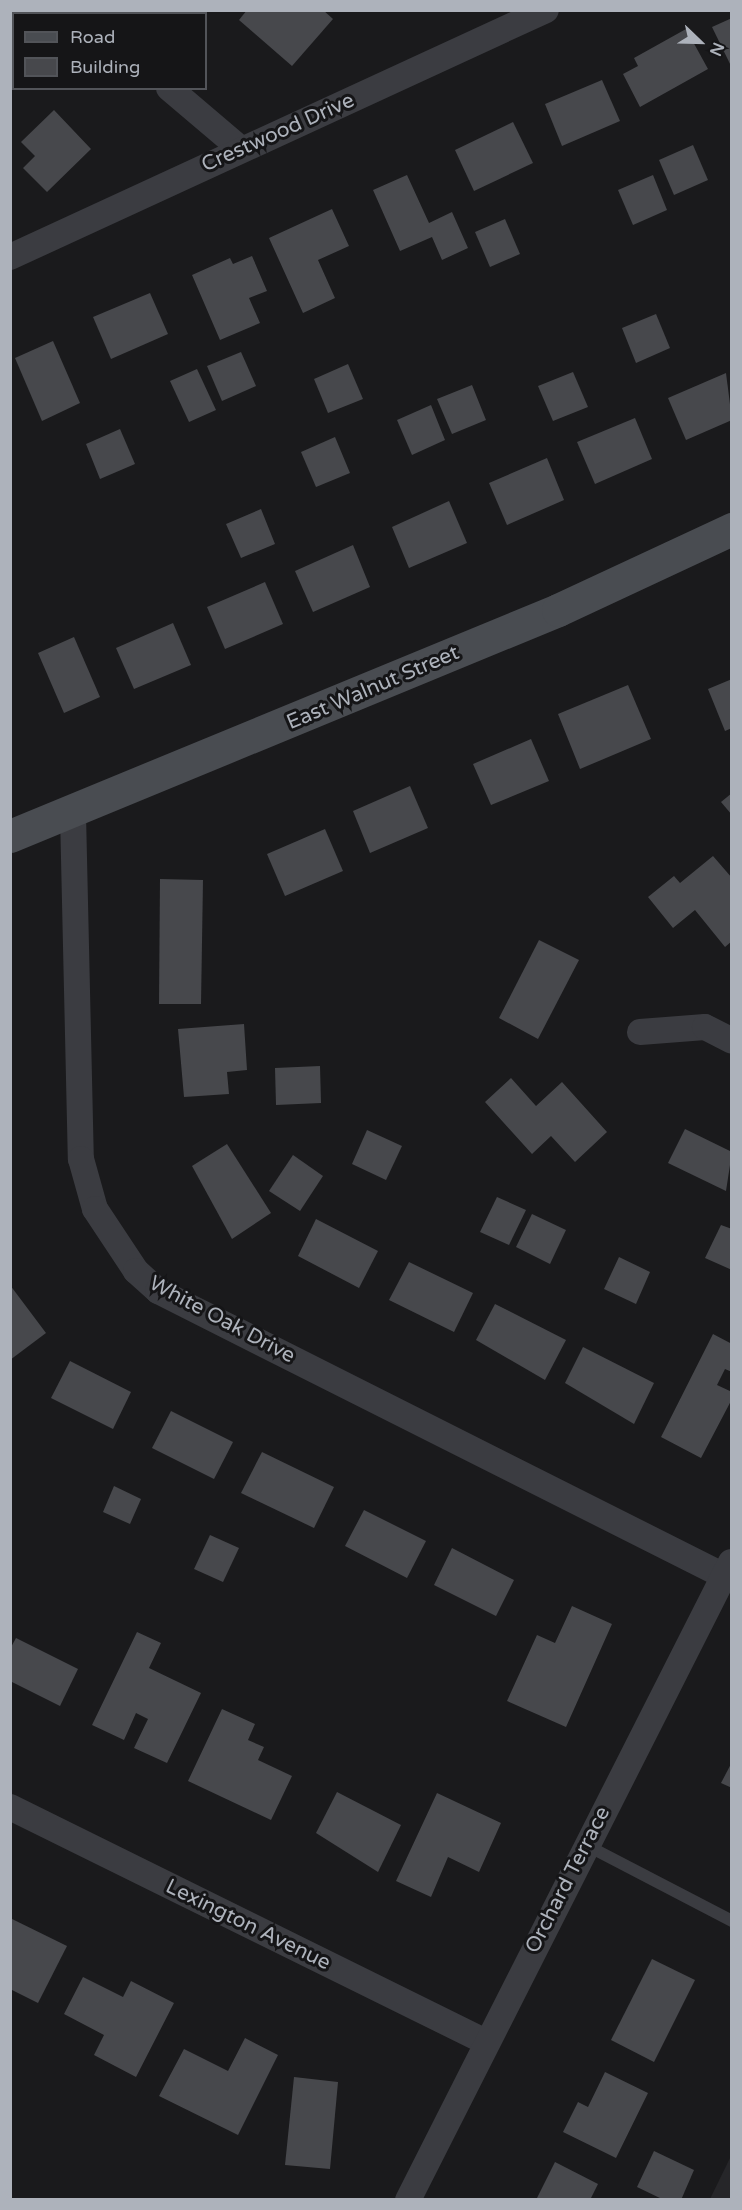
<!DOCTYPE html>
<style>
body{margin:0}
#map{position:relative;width:742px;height:2210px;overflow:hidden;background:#1a1a1c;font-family:"Varela Round",sans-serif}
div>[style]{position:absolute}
.built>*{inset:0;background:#262629}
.building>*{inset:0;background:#47484c}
.lane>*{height:12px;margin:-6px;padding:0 6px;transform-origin:6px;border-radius:6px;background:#3b3c41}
.street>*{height:26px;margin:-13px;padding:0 13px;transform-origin:13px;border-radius:13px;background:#3b3c41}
.secondary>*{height:33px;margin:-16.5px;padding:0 16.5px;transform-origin:16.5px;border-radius:16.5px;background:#494c51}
span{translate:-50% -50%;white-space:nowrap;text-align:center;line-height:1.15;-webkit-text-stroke:6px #151517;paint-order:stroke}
.street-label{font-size:21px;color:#adb2bb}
.frame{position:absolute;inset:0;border:12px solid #adb2bb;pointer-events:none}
.legend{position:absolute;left:12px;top:12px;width:195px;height:78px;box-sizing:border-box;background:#151517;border:2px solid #525459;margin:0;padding:8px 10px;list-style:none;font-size:18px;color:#adb2bb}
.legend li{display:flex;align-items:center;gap:12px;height:30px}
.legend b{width:30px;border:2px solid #525459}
.north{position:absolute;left:670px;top:12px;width:60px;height:60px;-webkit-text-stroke:4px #151517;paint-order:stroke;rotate:113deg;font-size:16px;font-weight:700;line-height:24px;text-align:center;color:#adb2bb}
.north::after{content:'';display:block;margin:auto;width:21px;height:27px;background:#adb2bb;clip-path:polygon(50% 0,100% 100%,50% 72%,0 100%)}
</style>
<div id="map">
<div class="built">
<i style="clip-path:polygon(731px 2156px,731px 2199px,710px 2199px)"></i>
</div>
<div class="building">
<i style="clip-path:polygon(247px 10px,323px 10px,333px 19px,292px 66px,239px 20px)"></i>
<i style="clip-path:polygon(732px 18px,732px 68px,712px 27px)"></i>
<i style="clip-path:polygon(686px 29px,708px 69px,640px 107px,623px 74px,638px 66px,634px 58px)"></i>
<i style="clip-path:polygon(602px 80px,620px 121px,562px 146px,545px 104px)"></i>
<i style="clip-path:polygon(54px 110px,91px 149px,47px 192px,23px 168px,35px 156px,21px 142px)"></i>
<i style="clip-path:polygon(513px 122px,533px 163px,474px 191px,455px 150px)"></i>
<i style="clip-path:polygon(693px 145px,708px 180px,674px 195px,659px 160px)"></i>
<i style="clip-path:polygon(407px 175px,429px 223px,452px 212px,468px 248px,442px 260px,432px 237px,400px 251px,373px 190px)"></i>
<i style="clip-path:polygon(653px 175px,667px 210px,633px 225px,618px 190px)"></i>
<i style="clip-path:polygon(332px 209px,349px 246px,318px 260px,335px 298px,303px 313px,269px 238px)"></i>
<i style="clip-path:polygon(505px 219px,520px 254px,490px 267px,475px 232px)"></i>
<i style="clip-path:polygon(252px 256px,267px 291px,249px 298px,260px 323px,220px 340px,192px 275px,230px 258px,233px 264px)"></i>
<i style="clip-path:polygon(150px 293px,168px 334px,111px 359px,93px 317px)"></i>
<i style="clip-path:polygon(656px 314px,670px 348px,636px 363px,622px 328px)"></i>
<i style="clip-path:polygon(53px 341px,80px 403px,42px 421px,15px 358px)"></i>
<i style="clip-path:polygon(241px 352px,256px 386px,222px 401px,207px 366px)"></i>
<i style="clip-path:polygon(348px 364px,363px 399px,328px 413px,314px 379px)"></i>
<i style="clip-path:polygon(197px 369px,216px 410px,189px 422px,170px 381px)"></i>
<i style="clip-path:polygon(573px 372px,588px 407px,553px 421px,538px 386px)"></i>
<i style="clip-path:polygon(726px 373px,732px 420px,686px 440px,668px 398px)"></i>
<i style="clip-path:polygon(472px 385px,486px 420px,452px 434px,437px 399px)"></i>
<i style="clip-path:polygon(431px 405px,445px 440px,412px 455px,397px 420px)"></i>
<i style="clip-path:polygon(635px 418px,652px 459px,595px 484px,577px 442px)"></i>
<i style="clip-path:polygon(120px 429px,135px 464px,100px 479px,86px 444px)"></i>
<i style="clip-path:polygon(335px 437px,350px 473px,316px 487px,301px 452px)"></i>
<i style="clip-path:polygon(547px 458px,564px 500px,507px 525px,489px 483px)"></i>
<i style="clip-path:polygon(449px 501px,467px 543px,409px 568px,392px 527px)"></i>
<i style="clip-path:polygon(261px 509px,275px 544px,241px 558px,226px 524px)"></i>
<i style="clip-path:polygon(353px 545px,370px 587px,313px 612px,295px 571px)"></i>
<i style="clip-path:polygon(265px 582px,283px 624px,225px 649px,207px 607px)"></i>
<i style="clip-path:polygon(173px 623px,191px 665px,134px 689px,116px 648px)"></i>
<i style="clip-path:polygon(74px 637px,100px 697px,64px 713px,38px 653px)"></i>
<i style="clip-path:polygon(732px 679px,732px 728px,725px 731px,708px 689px)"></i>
<i style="clip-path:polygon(628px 685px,651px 739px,580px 769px,558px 714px)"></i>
<i style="clip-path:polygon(531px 739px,549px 781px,491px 805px,473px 764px)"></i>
<i style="clip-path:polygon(410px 786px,428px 828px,370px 853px,353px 811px)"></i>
<i style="clip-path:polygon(732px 793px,732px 815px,721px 802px)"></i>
<i style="clip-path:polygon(325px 829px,343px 871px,285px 896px,267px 854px)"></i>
<i style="clip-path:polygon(713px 856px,732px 878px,732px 941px,725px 947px,695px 910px,673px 928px,648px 897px,674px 876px,680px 883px)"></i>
<i style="clip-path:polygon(160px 879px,203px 880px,201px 1004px,159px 1004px)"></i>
<i style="clip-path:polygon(539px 940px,579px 960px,538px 1039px,499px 1018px)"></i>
<i style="clip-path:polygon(244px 1024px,247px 1070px,227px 1072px,229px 1094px,184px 1097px,178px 1029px)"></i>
<i style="clip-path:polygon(320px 1066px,321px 1103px,276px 1105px,275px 1068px)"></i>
<i style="clip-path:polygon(511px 1078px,536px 1106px,562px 1082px,607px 1132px,575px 1162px,551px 1136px,532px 1154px,485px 1102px)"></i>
<i style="clip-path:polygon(685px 1129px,732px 1152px,726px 1191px,668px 1163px)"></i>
<i style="clip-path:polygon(367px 1130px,402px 1146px,386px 1180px,352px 1164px)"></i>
<i style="clip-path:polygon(227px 1144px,271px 1213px,232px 1239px,192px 1166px)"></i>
<i style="clip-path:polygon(293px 1155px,323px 1176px,300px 1211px,269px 1191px)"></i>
<i style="clip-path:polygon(497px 1197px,526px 1210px,509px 1245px,480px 1232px)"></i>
<i style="clip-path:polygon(532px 1214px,566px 1230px,550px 1264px,516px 1247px)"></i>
<i style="clip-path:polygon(316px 1219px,378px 1251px,359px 1288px,298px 1256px)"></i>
<i style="clip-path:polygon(721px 1225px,732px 1229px,732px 1270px,705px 1258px)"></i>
<i style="clip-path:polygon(619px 1257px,650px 1272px,636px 1304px,604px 1289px)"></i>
<i style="clip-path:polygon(409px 1262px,473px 1293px,454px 1332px,389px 1300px)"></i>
<i style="clip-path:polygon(10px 1285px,46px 1333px,10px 1360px)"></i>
<i style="clip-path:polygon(495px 1304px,566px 1340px,545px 1380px,476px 1340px)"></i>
<i style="clip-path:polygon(713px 1334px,732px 1344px,732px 1372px,725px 1369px,717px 1385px,732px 1392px,732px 1399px,701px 1458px,661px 1437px)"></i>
<i style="clip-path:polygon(583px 1347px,654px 1383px,634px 1424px,565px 1383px)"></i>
<i style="clip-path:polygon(70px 1361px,131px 1392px,113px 1429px,51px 1398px)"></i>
<i style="clip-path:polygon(171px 1411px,233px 1442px,214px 1479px,152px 1448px)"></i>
<i style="clip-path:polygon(262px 1452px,334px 1487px,314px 1528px,241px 1493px)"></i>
<i style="clip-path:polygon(114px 1486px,141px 1499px,130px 1524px,103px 1512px)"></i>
<i style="clip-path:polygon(364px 1510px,426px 1541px,407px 1578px,345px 1546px)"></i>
<i style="clip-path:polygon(210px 1535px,239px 1548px,223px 1582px,194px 1569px)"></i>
<i style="clip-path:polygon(452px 1548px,514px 1580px,496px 1616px,434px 1585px)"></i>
<i style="clip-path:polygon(572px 1606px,612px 1624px,566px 1727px,507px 1701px,537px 1635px,555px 1643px)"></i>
<i style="clip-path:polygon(137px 1632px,161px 1643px,149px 1668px,201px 1693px,167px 1763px,134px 1748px,148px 1719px,136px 1713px,124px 1740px,92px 1725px)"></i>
<i style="clip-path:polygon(16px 1638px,78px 1669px,60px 1706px,10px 1681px,10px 1649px)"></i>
<i style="clip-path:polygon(222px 1709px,255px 1724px,248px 1740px,264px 1747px,258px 1760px,292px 1776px,271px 1820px,188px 1781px)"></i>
<i style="clip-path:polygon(732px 1762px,732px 1788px,721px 1783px)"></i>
<i style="clip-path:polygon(337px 1792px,401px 1825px,378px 1872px,316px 1833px)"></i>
<i style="clip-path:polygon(437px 1793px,501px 1823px,479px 1872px,448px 1857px,431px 1897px,396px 1881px)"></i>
<i style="clip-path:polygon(10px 1918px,67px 1946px,38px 2003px,10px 1989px)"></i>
<i style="clip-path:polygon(652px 1959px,695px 1980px,654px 2062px,611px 2040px)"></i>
<i style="clip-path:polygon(83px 1977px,123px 1997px,131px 1981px,174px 2003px,136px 2077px,94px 2055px,104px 2035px,64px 2014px)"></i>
<i style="clip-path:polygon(245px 2038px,278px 2055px,238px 2135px,159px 2096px,184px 2049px,228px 2071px)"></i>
<i style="clip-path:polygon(605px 2072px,648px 2093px,616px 2158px,563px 2132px,578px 2102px,588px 2107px)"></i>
<i style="clip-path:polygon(294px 2077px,338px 2082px,330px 2169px,285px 2165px)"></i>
<i style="clip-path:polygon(654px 2151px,694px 2170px,681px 2200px,664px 2200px,637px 2187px)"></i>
<i style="clip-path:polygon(555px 2162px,598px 2184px,590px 2200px,536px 2200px)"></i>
</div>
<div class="lane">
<i style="left:586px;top:1845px;width:165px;rotate:27.5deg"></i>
</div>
<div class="street">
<i style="left:77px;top:10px;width:5px;rotate:53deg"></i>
<i style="left:169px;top:88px;width:94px;rotate:40.3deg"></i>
<i style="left:10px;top:257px;width:590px;rotate:-24.74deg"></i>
<i style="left:73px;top:814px;width:345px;rotate:88.7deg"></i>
<i style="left:81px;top:1159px;width:52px;rotate:74.4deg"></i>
<i style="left:95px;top:1209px;width:74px;rotate:56.5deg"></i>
<i style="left:136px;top:1271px;width:30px;rotate:42deg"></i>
<i style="left:158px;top:1291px;width:643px;rotate:26.72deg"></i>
<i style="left:640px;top:1032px;width:65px;rotate:-4.4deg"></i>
<i style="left:705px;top:1027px;width:30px;rotate:27deg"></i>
<i style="left:10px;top:1807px;width:531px;rotate:26.28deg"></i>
<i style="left:408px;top:2200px;width:715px;rotate:-63.15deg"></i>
</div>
<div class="secondary">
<i style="left:10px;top:836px;width:593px;rotate:-22.41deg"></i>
<i style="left:558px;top:610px;width:192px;rotate:-25deg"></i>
</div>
<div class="street-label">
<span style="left:278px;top:133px;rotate:-24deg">Crestwood Drive</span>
<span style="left:373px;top:688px;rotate:-23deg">East Walnut Street</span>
<span style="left:222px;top:1320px;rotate:28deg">White Oak Drive</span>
<span style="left:568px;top:1880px;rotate:-63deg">Orchard Terrace</span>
<span style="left:248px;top:1925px;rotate:26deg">Lexington Avenue</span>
</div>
<div class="frame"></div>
<ul class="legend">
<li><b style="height:8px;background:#494c51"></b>Road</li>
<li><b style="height:16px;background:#47484c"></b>Building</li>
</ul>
<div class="north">N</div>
</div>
